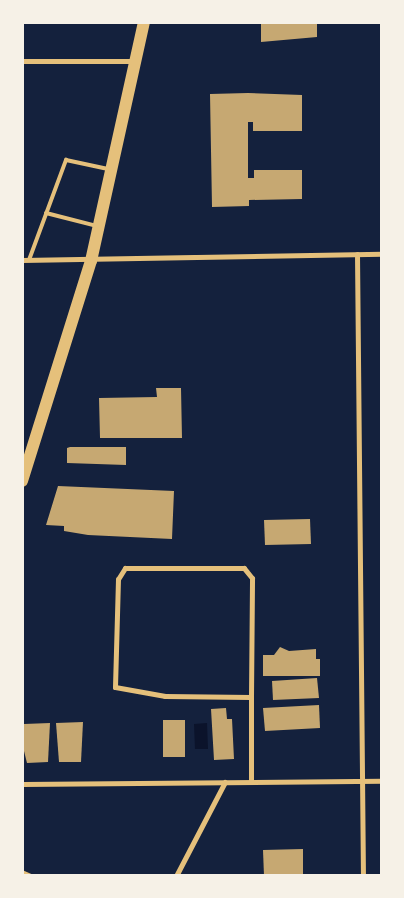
<!DOCTYPE html>
<style>
body{margin:0}
#map{position:relative;width:404px;height:898px;overflow:hidden;background:#14213d;font-family:"Noto Serif",serif}
div>[style]{position:absolute}
.water>*{inset:0;background:#0b132b}
.building>*{inset:0;background:#c6a872}
.service>*{height:4px;margin:-2px;padding:0 2px;transform-origin:2px;border-radius:2px;background:#e5c07b}
.minor>*{height:5px;margin:-2.5px;padding:0 2.5px;transform-origin:2.5px;border-radius:2.5px;background:#e5c07b}
.primary>*{height:12px;margin:-6px;padding:0 6px;transform-origin:6px;border-radius:6px;background:#e5c07b}
span{translate:-50% -50%;white-space:nowrap;text-align:center;line-height:1.15;-webkit-text-stroke:5px #f6f1e7;paint-order:stroke}
.frame{position:absolute;inset:0;border:24px solid #f6f1e7;pointer-events:none}
</style>
<div id="map">
<div class="water">
<i style="clip-path:polygon(207px 723px,208px 749px,195px 749px,194px 724px)"></i>
</div>
<div class="building">
<i style="clip-path:polygon(261px 22px,317px 22px,317px 37px,261px 42px)"></i>
<i style="clip-path:polygon(248px 93px,302px 95px,302px 131px,253px 131px,253px 122px,248px 122px,248px 178px,254px 178px,254px 170px,302px 170px,302px 199px,249px 200px,249px 206px,212px 207px,210px 94px)"></i>
<i style="clip-path:polygon(156px 388px,181px 388px,182px 438px,100px 438px,99px 398px,157px 397px)"></i>
<i style="clip-path:polygon(126px 447px,126px 465px,67px 463px,67px 448px,70px 447px)"></i>
<i style="clip-path:polygon(58px 486px,174px 491px,172px 539px,88px 535px,64px 531px,64px 526px,46px 525px)"></i>
<i style="clip-path:polygon(310px 519px,311px 544px,265px 545px,264px 520px)"></i>
<i style="clip-path:polygon(280px 647px,289px 651px,316px 649px,316px 659px,320px 659px,320px 676px,263px 676px,263px 655px,274px 655px)"></i>
<i style="clip-path:polygon(317px 678px,319px 698px,273px 700px,272px 681px)"></i>
<i style="clip-path:polygon(319px 705px,320px 728px,265px 731px,263px 708px)"></i>
<i style="clip-path:polygon(226px 708px,227px 719px,232px 719px,234px 759px,214px 760px,211px 709px)"></i>
<i style="clip-path:polygon(163px 720px,185px 720px,185px 757px,163px 757px)"></i>
<i style="clip-path:polygon(83px 722px,81px 762px,59px 762px,56px 723px)"></i>
<i style="clip-path:polygon(50px 723px,48px 762px,27px 763px,23px 747px,24px 724px)"></i>
<i style="clip-path:polygon(303px 849px,303px 876px,264px 876px,263px 850px)"></i>
</div>
<div class="service">
<i style="left:46px;top:213px;width:53px;rotate:14.3deg"></i>
<i style="left:29px;top:260px;width:107px;rotate:-69.7deg"></i>
<i style="left:66px;top:160px;width:43px;rotate:12.1deg"></i>
<i style="left:22px;top:872px;width:10px;rotate:24deg"></i>
</div>
<div class="minor">
<i style="left:22px;top:61px;width:112px"></i>
<i style="left:357px;top:254px;width:622px;rotate:89.45deg"></i>
<i style="left:22px;top:260px;width:360px;rotate:-1deg"></i>
<i style="left:251px;top:782px;width:85px;rotate:-90deg"></i>
<i style="left:251px;top:697px;width:119px;rotate:-89.5deg"></i>
<i style="left:252px;top:578px;width:13px;rotate:-129deg"></i>
<i style="left:244px;top:568px;width:119px;rotate:180deg"></i>
<i style="left:125px;top:568px;width:13px;rotate:122deg"></i>
<i style="left:118px;top:579px;width:108px;rotate:91.6deg"></i>
<i style="left:115px;top:687px;width:51px;rotate:10.2deg"></i>
<i style="left:165px;top:696px;width:86px;rotate:0.7deg"></i>
<i style="left:22px;top:784px;width:360px;rotate:-0.5deg"></i>
<i style="left:176px;top:876px;width:106px;rotate:-62.5deg"></i>
</div>
<div class="primary">
<i style="left:22px;top:481px;width:231px;rotate:-72.6deg"></i>
<i style="left:91px;top:261px;width:245px;rotate:-77.5deg"></i>
</div>
<div class="frame"></div>
</div>
